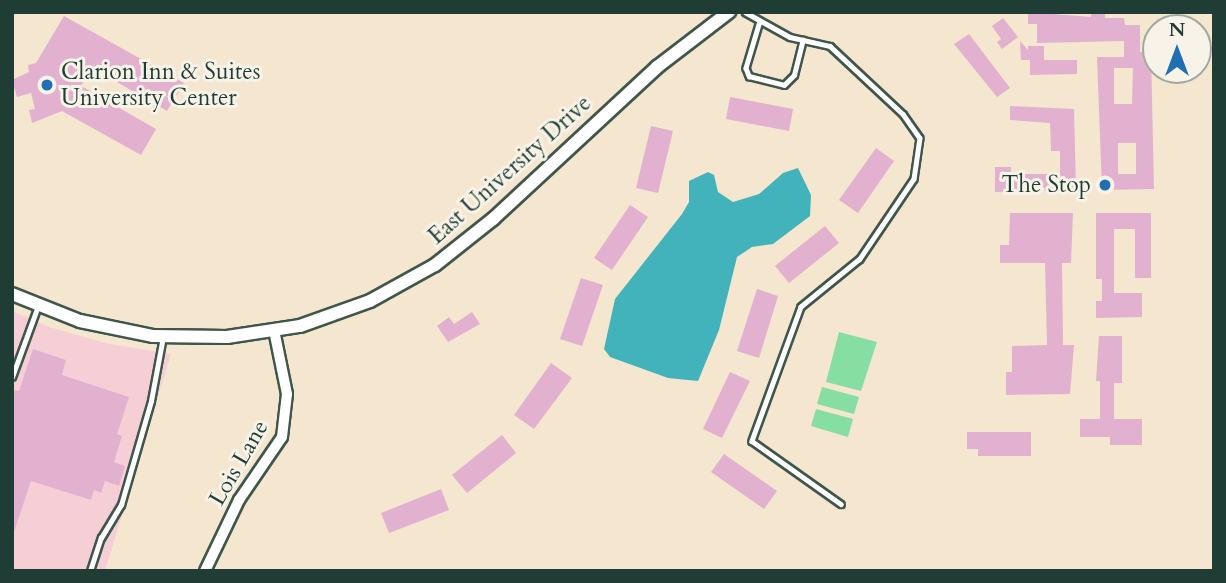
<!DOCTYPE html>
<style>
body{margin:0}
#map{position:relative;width:1226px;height:583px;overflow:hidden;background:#f4e6cf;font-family:Cardo,serif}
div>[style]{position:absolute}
.built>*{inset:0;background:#f6cfd6}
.green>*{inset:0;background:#87dea3}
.water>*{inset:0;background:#43b3bb}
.building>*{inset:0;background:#e2b1cf}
.roads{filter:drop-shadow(2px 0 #3f564b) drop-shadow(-2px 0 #3f564b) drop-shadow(0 2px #3f564b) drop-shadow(0 -2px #3f564b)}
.service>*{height:4.5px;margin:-2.25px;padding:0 2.25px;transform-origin:2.25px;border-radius:2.25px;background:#fff}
.minor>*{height:10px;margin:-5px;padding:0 5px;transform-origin:5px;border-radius:5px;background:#fff}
.secondary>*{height:12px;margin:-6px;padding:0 6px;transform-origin:6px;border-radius:6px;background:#fff}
.dots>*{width:19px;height:19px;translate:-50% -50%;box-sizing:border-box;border:4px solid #f7f3e8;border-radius:50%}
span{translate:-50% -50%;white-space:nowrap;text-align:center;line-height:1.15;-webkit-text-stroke:6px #f7f3e8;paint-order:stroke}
.poi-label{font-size:23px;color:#1f3d34}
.left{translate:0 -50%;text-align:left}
.right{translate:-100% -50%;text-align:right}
.street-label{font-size:23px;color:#1f3d34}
.frame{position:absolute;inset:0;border:14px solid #1f3d34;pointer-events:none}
.north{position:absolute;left:1142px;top:14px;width:70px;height:70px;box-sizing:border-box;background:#f7f3e8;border:2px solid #a1aaa0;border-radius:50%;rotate:0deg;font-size:19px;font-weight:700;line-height:28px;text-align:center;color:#1f3d34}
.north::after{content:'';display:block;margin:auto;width:24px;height:32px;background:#1f6fb2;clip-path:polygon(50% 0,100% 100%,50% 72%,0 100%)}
</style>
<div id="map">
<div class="built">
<i style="clip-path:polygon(12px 311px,49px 327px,105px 343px,171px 354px,105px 571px,12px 571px)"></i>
</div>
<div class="green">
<i style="clip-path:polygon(839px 332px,877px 342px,861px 391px,826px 382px)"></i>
<i style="clip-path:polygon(822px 387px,859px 397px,854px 414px,817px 404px)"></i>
<i style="clip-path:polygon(816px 409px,853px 419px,848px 437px,811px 426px)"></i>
</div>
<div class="water">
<i style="clip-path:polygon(798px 168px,811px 195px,810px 216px,773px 244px,752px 247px,737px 257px,719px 330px,698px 381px,668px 378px,610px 357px,604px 349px,615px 299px,682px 214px,689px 202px,689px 181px,708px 172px,714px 175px,718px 192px,733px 202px,759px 194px,783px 173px)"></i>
</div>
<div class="building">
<i style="clip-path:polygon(evenodd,1028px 12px,1091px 17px,1091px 12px,1105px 12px,1105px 18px,1124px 18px,1125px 25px,1140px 25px,1140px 52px,1151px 52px,1154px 189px,1102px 190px,1097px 57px,1124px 57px,1124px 41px,1037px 43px,1037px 24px,1028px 24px,1028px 12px,1114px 68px,1133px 68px,1132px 104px,1114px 104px,1114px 68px,1028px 12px,1118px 143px,1136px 143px,1136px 174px,1118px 174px,1118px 143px)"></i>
<i style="clip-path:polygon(64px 16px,184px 83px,167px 111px,91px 67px,81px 86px,156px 129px,141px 155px,62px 111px,32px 123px,29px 110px,35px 109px,31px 93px,17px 97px,12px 80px,29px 72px,28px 65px,36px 63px)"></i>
<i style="clip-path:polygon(1003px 18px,1018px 37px,1002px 49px,997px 42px,1001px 39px,992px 26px)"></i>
<i style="clip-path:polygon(969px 34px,1010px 88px,997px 97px,954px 44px)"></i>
<i style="clip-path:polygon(1020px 41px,1028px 50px,1028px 46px,1044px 46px,1044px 60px,1077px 60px,1077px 74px,1030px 75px,1030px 60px,1021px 60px)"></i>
<i style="clip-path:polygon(730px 97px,793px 109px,789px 131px,726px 119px)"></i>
<i style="clip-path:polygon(1010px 106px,1074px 109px,1076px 189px,995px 192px,995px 167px,1011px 167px,1011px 174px,1060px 174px,1060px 151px,1051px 151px,1050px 123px,1010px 120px)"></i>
<i style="clip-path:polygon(651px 126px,673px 131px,658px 193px,636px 188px)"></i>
<i style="clip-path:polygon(876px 148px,894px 161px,858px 213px,839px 200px)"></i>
<i style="clip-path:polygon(630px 205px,648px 217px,612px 270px,594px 258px)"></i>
<i style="clip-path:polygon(1010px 213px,1073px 213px,1071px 263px,1062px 263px,1063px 345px,1074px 345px,1070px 394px,1006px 395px,1006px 372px,1012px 372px,1012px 346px,1047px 345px,1045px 263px,1000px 263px,1000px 245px,1009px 245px)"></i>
<i style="clip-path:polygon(1096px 213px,1151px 213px,1151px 278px,1135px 278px,1135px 229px,1114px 229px,1114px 293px,1142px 293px,1142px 317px,1096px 318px,1096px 301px,1102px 301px,1102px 279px,1096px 279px)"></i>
<i style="clip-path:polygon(825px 226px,839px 243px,789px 283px,775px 266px)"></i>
<i style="clip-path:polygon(581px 278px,603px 285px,582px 346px,560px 339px)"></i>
<i style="clip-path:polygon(757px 289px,778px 296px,759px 358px,737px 351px)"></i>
<i style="clip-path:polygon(472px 312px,480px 324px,448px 342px,437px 326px,449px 317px,454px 324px)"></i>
<i style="clip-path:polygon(1099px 336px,1122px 336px,1122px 383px,1114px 383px,1114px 419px,1142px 419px,1142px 445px,1110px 445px,1110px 437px,1080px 437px,1080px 419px,1100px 419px,1100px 381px,1096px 381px)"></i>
<i style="clip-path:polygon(33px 349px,66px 360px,62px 375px,129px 397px,117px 434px,122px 436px,114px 462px,125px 466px,119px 486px,105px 481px,101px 493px,94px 490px,91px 500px,31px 481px,14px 532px,12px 399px,15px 390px,19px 391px)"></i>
<i style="clip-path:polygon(551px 363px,572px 378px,534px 429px,514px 415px)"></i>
<i style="clip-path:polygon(730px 372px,750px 381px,722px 438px,703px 429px)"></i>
<i style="clip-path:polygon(967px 432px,1031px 432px,1031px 456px,978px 456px,978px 449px,967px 449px)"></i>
<i style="clip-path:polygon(502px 435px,516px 453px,467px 493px,452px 475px)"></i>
<i style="clip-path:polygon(724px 454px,777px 491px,764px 509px,711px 472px)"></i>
<i style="clip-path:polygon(441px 489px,449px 510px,389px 533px,381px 513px)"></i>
</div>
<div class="roads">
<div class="service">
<i style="left:745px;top:12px;width:51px;rotate:29.1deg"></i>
<i style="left:790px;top:37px;width:41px;rotate:12.7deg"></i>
<i style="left:830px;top:46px;width:100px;rotate:43deg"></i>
<i style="left:903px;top:114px;width:29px;rotate:55deg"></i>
<i style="left:920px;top:138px;width:41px;rotate:98.3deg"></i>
<i style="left:914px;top:179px;width:97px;rotate:124deg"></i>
<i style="left:860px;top:259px;width:76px;rotate:140.9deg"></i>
<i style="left:801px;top:307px;width:143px;rotate:110.1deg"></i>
<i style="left:752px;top:441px;width:109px;rotate:35.3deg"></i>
<i style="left:760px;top:21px;width:49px;rotate:106.6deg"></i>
<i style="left:746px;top:68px;width:9px;rotate:69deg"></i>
<i style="left:749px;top:76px;width:36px;rotate:14deg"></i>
<i style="left:784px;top:85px;width:14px;rotate:-45deg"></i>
<i style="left:794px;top:75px;width:36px;rotate:-76deg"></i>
<i style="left:12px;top:377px;width:76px;rotate:-69.9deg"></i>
<i style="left:90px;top:571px;width:35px;rotate:-72deg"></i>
<i style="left:101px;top:538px;width:39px;rotate:-59deg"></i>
<i style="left:121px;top:505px;width:108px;rotate:-73.9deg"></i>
<i style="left:151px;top:401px;width:65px;rotate:-79.4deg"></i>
</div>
<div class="minor">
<i style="left:205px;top:571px;width:79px;rotate:-64.4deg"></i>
<i style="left:239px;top:500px;width:76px;rotate:-55.7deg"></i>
<i style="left:282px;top:437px;width:43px;rotate:-83.4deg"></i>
<i style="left:287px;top:394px;width:65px;rotate:-101.5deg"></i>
</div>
<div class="secondary">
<i style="left:12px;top:294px;width:73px;rotate:21.7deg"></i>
<i style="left:80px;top:321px;width:75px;rotate:11.6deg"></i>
<i style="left:153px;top:336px;width:74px;rotate:0.8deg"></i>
<i style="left:227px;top:337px;width:74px;rotate:-8.6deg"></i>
<i style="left:300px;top:326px;width:74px;rotate:-19.7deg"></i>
<i style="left:370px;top:301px;width:74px;rotate:-29deg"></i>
<i style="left:435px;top:265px;width:74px;rotate:-38.4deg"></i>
<i style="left:493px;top:219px;width:224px;rotate:-42.8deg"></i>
<i style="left:657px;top:67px;width:91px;rotate:-37.4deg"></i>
</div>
</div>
<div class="dots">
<i style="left:47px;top:85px;background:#1f6fb2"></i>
<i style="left:1105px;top:185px;background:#1f6fb2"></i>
</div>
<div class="poi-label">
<span class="left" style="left:61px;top:85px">Clarion Inn &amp; Suites<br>University Center</span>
<span class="right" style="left:1091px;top:185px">The Stop</span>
</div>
<div class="street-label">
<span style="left:510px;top:170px;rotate:-42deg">East University Drive</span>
<span style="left:239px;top:463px;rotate:-60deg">Lois Lane</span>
</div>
<div class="frame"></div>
<div class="north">N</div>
</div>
